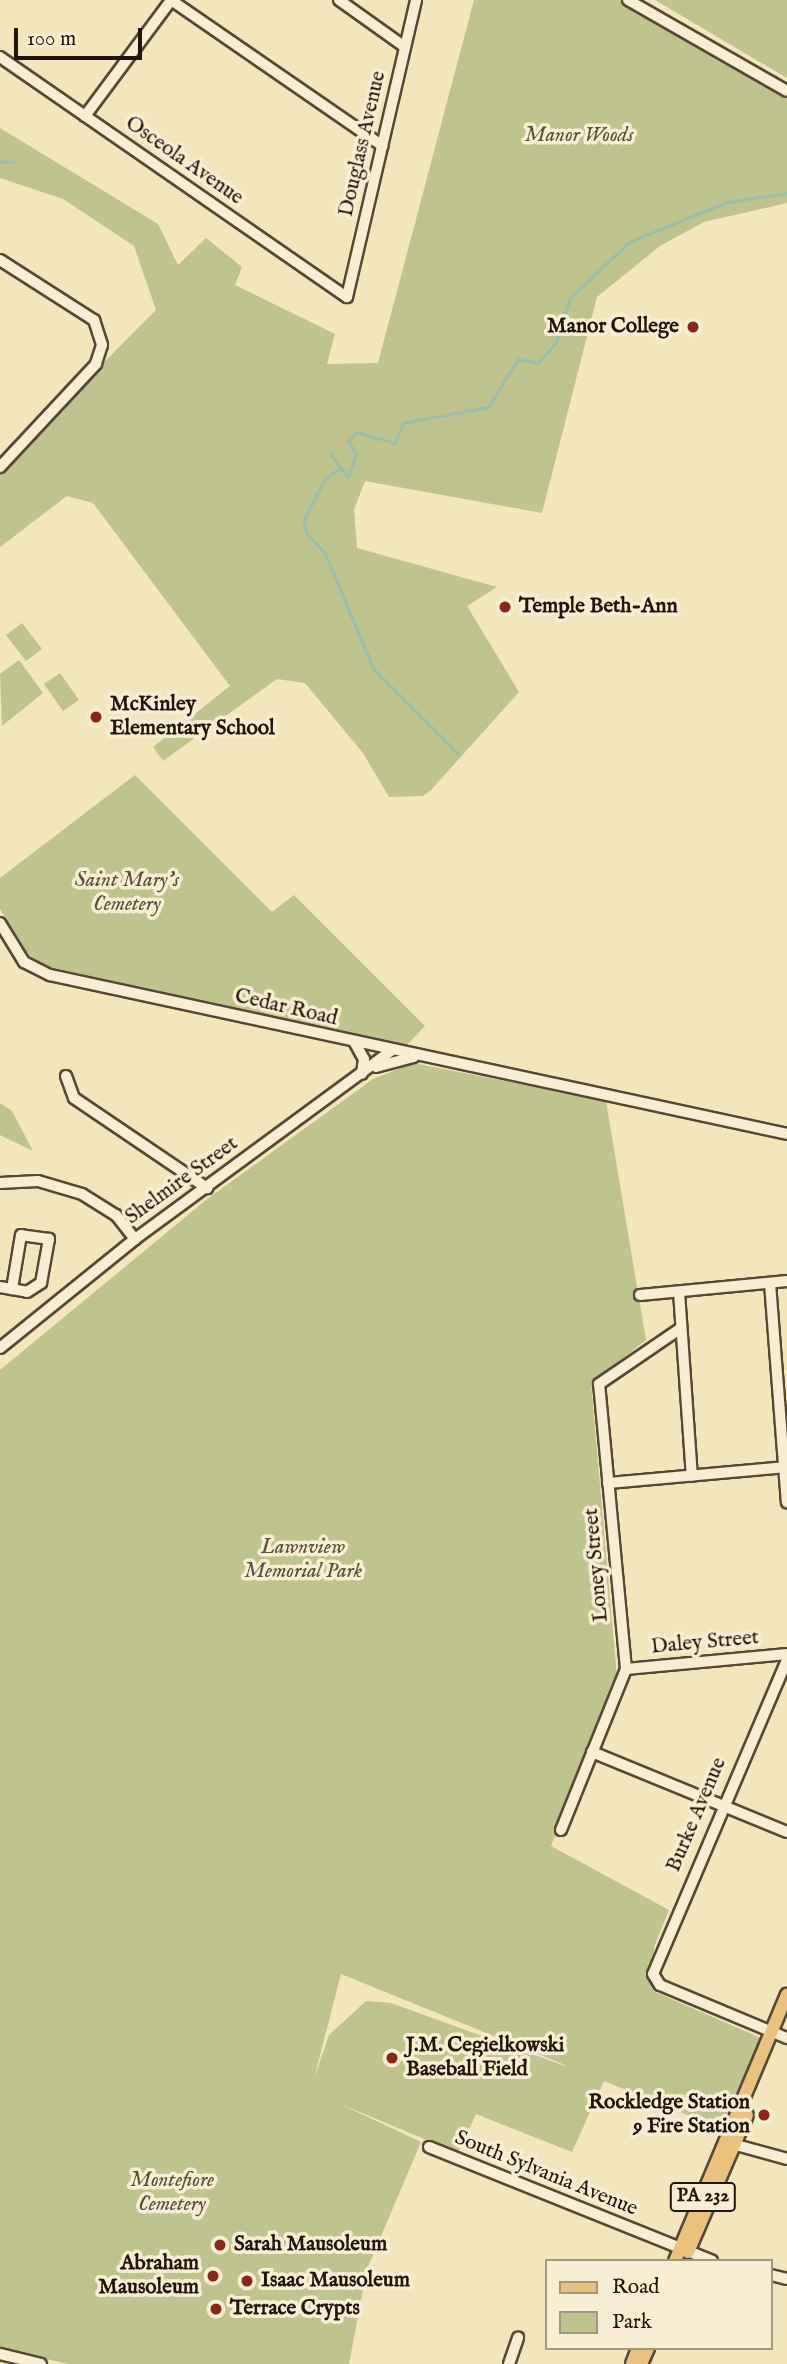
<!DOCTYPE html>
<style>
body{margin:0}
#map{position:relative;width:787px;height:2364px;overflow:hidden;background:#f3e5bc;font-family:"IM FELL English",serif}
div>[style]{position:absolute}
.green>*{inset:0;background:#bfc38e}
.stream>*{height:2.5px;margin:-1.25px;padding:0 1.25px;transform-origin:1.25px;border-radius:1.25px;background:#9cbfad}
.roads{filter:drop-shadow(2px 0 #564835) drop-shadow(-2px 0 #564835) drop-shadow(0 2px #564835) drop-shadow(0 -2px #564835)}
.minor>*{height:10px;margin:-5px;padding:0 5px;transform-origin:5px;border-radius:5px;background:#f7eed3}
.major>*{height:12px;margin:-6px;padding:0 6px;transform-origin:6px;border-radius:6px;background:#eac27e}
.dots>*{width:19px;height:19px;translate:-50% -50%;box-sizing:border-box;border:4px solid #f7eed3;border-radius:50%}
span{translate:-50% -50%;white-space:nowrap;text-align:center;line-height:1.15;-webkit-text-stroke:7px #f7eed3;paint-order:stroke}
.shield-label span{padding:2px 5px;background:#f7eed3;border:2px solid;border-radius:5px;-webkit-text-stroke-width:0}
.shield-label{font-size:19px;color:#211408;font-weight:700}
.park-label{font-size:21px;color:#585137;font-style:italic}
.street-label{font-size:21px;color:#211408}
.poi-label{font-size:21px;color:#211408;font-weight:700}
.right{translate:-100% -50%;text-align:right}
.left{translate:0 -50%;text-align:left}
.legend{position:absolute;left:545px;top:2259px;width:228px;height:91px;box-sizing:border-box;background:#f7eed3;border:2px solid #a19782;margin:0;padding:9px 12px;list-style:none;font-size:21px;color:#211408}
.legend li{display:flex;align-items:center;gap:14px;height:35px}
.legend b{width:35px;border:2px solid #a19782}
.scale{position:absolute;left:14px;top:28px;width:128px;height:32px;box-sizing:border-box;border:4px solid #211408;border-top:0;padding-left:9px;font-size:21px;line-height:24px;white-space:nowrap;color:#211408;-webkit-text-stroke:5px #f7eed3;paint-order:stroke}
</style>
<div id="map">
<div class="green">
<i style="clip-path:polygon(474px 0,619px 0,787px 99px,787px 203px,704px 222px,660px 246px,597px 297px,542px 513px,365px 481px,354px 510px,357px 548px,497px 587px,467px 606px,519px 692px,432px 789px,423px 796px,389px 797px,363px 753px,305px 683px,277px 679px,163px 761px,153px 747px,230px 686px,93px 503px,67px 496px,0 547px,0 467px,156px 310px,134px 246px,63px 199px,0 178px,0 128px,158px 224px,178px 265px,206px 238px,242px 267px,235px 285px,335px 334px,327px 364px,378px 363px)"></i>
<i style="clip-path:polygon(655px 0,787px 0,787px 78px)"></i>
<i style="clip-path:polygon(22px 623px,42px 649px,26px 661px,6px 635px)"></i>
<i style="clip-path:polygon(19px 660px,43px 693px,2px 726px,0 674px)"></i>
<i style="clip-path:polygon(60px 673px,79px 700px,63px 711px,44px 684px)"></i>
<i style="clip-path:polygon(135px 775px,272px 912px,294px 895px,425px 1026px,405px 1047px,45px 966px,29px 955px,0 909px,0 878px)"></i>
<i style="clip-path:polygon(evenodd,413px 1063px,606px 1101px,646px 1340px,591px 1383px,617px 1678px,551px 1846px,669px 1910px,654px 1947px,653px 1991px,761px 2038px,722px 2129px,604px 2081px,572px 2152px,476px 2114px,458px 2153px,338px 2103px,421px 2142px,367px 2269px,349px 2364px,68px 2364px,0 2348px,0 1370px,206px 1200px,373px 1079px,413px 1063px,341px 1974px,565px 2065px,565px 2066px,391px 2003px,366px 2001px,329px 2035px,314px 2079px,341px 1974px)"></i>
<i style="clip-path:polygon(0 1103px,12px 1111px,33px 1151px,0 1135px)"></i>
</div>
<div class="stream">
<i style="left:0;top:161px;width:13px;rotate:4deg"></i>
<i style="left:331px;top:454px;width:29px;rotate:54deg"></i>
<i style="left:348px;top:477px;width:24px;rotate:-71deg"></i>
<i style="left:356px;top:454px;width:15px;rotate:-122deg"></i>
<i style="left:348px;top:441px;width:13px;rotate:-45deg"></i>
<i style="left:357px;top:432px;width:40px;rotate:16deg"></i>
<i style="left:395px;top:443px;width:22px;rotate:-68deg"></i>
<i style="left:403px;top:423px;width:86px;rotate:-10.7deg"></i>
<i style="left:488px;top:407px;width:57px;rotate:-58deg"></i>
<i style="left:518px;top:359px;width:20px;rotate:11deg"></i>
<i style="left:538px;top:363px;width:28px;rotate:-49deg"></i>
<i style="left:556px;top:342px;width:46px;rotate:-72.3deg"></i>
<i style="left:570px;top:298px;width:81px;rotate:-43.5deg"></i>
<i style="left:629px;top:242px;width:106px;rotate:-22.2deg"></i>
<i style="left:727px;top:202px;width:61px;rotate:-8.5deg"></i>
<i style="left:341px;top:468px;width:18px;rotate:146deg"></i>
<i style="left:326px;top:478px;width:47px;rotate:117.6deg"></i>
<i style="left:304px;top:520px;width:13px;rotate:77deg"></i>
<i style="left:307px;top:533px;width:27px;rotate:48deg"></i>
<i style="left:325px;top:553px;width:126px;rotate:67.1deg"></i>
<i style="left:374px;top:669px;width:119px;rotate:45deg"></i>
</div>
<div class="roads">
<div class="minor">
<i style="left:171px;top:0;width:257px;rotate:34.6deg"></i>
<i style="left:339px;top:0;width:81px;rotate:35.5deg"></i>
<i style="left:628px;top:0;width:183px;rotate:29.8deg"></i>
<i style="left:0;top:57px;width:422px;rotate:34.7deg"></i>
<i style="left:347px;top:297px;width:305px;rotate:-76.9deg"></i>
<i style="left:85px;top:116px;width:144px;rotate:-53.4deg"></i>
<i style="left:0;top:260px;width:112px;rotate:32.6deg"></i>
<i style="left:94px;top:320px;width:26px;rotate:72deg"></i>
<i style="left:102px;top:345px;width:20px;rotate:108deg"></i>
<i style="left:96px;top:364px;width:141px;rotate:133deg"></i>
<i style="left:0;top:923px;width:46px;rotate:58.4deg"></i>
<i style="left:24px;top:962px;width:29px;rotate:27deg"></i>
<i style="left:50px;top:975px;width:754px;rotate:12.17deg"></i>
<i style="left:355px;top:1043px;width:18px;rotate:61deg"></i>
<i style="left:364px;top:1059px;width:15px;rotate:98deg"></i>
<i style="left:376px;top:1067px;width:39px;rotate:-15deg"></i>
<i style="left:66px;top:1076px;width:23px;rotate:70deg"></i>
<i style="left:74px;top:1098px;width:161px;rotate:34.1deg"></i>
<i style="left:0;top:1183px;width:38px;rotate:-3deg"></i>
<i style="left:38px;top:1181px;width:46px;rotate:16.5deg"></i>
<i style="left:82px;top:1194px;width:40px;rotate:32deg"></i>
<i style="left:116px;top:1215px;width:31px;rotate:52deg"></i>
<i style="left:770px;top:1283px;width:220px;rotate:85.6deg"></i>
<i style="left:0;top:1287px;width:27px;rotate:10deg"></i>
<i style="left:27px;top:1292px;width:17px;rotate:-33deg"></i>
<i style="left:41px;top:1283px;width:45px;rotate:-79.7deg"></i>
<i style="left:49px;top:1239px;width:28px;rotate:-172deg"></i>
<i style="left:21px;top:1235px;width:55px;rotate:99.5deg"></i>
<i style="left:679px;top:1292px;width:184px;rotate:86deg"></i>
<i style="left:640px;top:1295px;width:148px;rotate:-5.4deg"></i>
<i style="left:0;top:1348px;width:174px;rotate:-38.9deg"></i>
<i style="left:135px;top:1239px;width:318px;rotate:-36.3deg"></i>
<i style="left:608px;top:1483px;width:180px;rotate:-5.1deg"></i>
<i style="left:787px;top:1660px;width:341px;rotate:113.1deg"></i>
<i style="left:653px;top:1974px;width:13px;rotate:58deg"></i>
<i style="left:660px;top:1985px;width:138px;rotate:22.7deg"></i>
<i style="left:626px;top:1669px;width:162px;rotate:-5.3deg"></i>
<i style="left:592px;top:1752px;width:211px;rotate:22.3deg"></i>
<i style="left:561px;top:1830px;width:174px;rotate:-68deg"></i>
<i style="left:626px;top:1669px;width:286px;rotate:-95.4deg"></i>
<i style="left:599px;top:1384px;width:99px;rotate:-34.3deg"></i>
<i style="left:729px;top:2143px;width:60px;rotate:15.4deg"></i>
<i style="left:429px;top:2147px;width:305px;rotate:21.9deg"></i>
<i style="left:771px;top:2275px;width:16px;rotate:14deg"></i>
<i style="left:0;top:2354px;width:42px;rotate:13.7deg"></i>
<i style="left:509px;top:2364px;width:28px;rotate:-71deg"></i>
</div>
<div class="major">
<i style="left:688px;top:2252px;width:149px;rotate:-66.7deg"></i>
<i style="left:675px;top:2261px;width:289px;rotate:-67.2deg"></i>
<i style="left:632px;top:2364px;width:17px;rotate:-69deg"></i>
<i style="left:641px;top:2364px;width:17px;rotate:-66deg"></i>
</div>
</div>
<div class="dots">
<i style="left:693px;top:327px;background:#8f2418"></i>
<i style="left:505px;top:607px;background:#8f2418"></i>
<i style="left:96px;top:717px;background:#8f2418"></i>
<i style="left:392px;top:2058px;background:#8f2418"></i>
<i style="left:764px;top:2115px;background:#8f2418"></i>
<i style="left:220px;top:2245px;background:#8f2418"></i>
<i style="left:213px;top:2276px;background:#8f2418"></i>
<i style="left:247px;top:2281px;background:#8f2418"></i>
<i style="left:216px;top:2309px;background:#8f2418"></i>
</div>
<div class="shield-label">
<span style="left:703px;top:2197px">PA 232</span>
</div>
<div class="park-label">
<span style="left:579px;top:136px">Manor Woods</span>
<span style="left:127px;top:893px">Saint Mary's<br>Cemetery</span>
<span style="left:303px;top:1560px">Lawnview<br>Memorial Park</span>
<span style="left:172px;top:2193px">Montefiore<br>Cemetery</span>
</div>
<div class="street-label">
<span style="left:363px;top:144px;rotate:-77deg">Douglass Avenue</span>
<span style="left:184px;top:161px;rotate:35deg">Osceola Avenue</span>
<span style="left:286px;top:1008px;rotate:13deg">Cedar Road</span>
<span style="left:182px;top:1181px;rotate:-36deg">Shelmire Street</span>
<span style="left:597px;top:1565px;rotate:-95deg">Loney Street</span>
<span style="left:705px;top:1643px;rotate:-5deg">Daley Street</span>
<span style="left:697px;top:1815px;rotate:-67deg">Burke Avenue</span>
<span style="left:546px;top:2174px;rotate:22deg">South Sylvania Avenue</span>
</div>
<div class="poi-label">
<span class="right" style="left:679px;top:327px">Manor College</span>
<span class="left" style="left:519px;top:607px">Temple Beth-Ann</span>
<span class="left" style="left:110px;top:717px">McKinley<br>Elementary School</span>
<span class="left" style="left:406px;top:2058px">J.M. Cegielkowski<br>Baseball Field</span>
<span class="right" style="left:750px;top:2115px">Rockledge Station<br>9 Fire Station</span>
<span class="left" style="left:234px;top:2245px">Sarah Mausoleum</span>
<span class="right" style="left:199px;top:2276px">Abraham<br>Mausoleum</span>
<span class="left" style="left:261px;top:2281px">Isaac Mausoleum</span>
<span class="left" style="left:230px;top:2309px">Terrace Crypts</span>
</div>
<ul class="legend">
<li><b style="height:9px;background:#eac27e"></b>Road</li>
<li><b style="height:19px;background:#bfc38e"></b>Park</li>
</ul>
<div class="scale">100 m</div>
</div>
